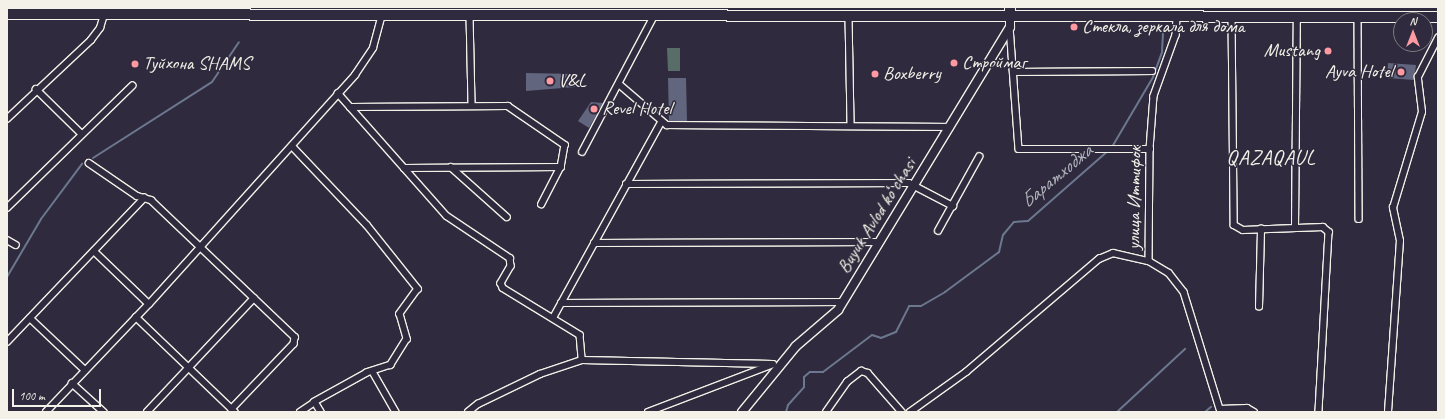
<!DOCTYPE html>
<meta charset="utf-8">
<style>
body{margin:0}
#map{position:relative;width:1445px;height:419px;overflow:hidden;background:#2f2a3d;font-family:Caveat,sans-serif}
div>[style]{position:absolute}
.green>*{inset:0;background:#586d67}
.stream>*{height:2px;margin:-1px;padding:0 1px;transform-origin:1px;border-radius:1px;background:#6c788f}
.building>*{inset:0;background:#61657e}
.roads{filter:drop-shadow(1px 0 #f4f1e8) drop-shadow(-1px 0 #f4f1e8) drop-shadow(0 1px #f4f1e8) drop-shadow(0 -1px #f4f1e8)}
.street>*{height:5.5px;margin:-2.75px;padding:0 2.75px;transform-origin:2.75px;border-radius:2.75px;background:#2f2a3d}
.secondary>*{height:8px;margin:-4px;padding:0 4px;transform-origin:4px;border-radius:4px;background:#2f2a3d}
.highway>*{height:10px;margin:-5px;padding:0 5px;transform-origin:5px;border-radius:5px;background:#2f2a3d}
.dots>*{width:11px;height:11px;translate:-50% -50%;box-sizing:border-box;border:2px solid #2f2a3d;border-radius:50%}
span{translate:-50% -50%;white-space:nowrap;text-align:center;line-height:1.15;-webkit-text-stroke:3px #2f2a3d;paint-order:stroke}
.poi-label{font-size:19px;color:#f4f1e8}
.left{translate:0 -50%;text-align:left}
.right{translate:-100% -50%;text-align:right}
.street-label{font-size:19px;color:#f4f1e8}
.water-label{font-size:20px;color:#b0b4bc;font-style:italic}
.quarter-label{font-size:21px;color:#f4f1e8;letter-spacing:1px}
.frame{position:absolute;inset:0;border:8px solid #f4f1e8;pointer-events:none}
.north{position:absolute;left:1393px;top:12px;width:40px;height:40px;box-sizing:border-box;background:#2f2a3d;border:1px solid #7e7a81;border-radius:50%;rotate:0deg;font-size:11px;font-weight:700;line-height:16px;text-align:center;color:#f4f1e8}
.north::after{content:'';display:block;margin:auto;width:14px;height:18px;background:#ff9aa2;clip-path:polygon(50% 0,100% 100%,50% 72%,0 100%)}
.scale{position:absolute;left:12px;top:389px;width:89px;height:18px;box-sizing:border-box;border:2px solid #f4f1e8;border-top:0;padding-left:5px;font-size:12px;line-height:14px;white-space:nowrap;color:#f4f1e8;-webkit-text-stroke:3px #2f2a3d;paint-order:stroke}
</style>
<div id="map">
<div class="green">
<i style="clip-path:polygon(667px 48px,680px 48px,680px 71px,668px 71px)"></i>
</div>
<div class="stream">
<i style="left:1112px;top:147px;width:81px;rotate:-59.6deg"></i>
<i style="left:1153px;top:77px;width:27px;rotate:-70deg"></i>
<i style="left:1162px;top:52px;width:21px;rotate:-87deg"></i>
<i style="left:93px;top:158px;width:141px;rotate:-32.6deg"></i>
<i style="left:212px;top:82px;width:48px;rotate:-56deg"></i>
<i style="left:7px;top:277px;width:67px;rotate:-59.6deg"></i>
<i style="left:41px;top:219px;width:69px;rotate:-53.3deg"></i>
<i style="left:786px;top:412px;width:7px;rotate:-74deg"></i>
<i style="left:788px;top:405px;width:24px;rotate:-48deg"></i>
<i style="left:804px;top:387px;width:10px;rotate:-90deg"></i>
<i style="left:804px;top:377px;width:8px;rotate:-40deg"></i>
<i style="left:810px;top:372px;width:13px"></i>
<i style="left:823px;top:372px;width:61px;rotate:-37.1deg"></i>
<i style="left:872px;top:335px;width:9px;rotate:18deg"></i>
<i style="left:881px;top:338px;width:16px;rotate:-22deg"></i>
<i style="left:896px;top:332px;width:29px;rotate:-63deg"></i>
<i style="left:909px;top:306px;width:12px"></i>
<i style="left:921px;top:306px;width:28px;rotate:-30deg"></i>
<i style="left:945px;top:292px;width:67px;rotate:-36.5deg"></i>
<i style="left:999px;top:252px;width:17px;rotate:-77deg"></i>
<i style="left:1003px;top:235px;width:17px;rotate:-50deg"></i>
<i style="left:1014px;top:222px;width:14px;rotate:-4deg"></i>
<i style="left:1028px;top:221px;width:108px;rotate:-41.2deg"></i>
<i style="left:1117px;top:412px;width:93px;rotate:-42.8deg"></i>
<i style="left:1205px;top:412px;width:8px;rotate:-40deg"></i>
</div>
<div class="building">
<i style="clip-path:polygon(1388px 63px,1416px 65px,1414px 80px,1387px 78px)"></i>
<i style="clip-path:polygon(526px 73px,575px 74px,575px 87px,526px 91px)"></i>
<i style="clip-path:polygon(668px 78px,686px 78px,687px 121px,669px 121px)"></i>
<i style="clip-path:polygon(591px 102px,603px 103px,589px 128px,578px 121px)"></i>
</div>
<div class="roads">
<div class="street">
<i style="left:470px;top:15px;width:91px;rotate:88.7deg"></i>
<i style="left:849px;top:17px;width:107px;rotate:88.9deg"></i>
<i style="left:1177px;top:17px;width:18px;rotate:93deg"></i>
<i style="left:1176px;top:35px;width:65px;rotate:109.8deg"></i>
<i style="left:1154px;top:96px;width:53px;rotate:94.3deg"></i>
<i style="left:1150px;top:149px;width:112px;rotate:90.5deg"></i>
<i style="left:1149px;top:261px;width:23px;rotate:31deg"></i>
<i style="left:1169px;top:273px;width:24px;rotate:52deg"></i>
<i style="left:1184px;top:292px;width:122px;rotate:72.9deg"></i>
<i style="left:1220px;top:409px;width:27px;rotate:-2deg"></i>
<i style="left:1247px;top:408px;width:8px;rotate:30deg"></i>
<i style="left:1232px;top:17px;width:208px;rotate:89.4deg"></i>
<i style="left:1234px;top:225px;width:10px;rotate:29deg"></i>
<i style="left:1243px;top:230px;width:80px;rotate:-2.1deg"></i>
<i style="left:1323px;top:227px;width:8px;rotate:40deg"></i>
<i style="left:1329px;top:232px;width:180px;rotate:93.2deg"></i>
<i style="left:1358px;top:17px;width:202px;rotate:89.7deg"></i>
<i style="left:1010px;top:27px;width:122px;rotate:85.8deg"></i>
<i style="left:1019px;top:149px;width:131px"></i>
<i style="left:1015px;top:72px;width:137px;rotate:-0.4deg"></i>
<i style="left:619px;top:84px;width:63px;rotate:40.5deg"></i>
<i style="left:667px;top:125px;width:283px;rotate:0.4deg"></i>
<i style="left:36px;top:89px;width:64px;rotate:44.4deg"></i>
<i style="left:338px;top:93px;width:164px;rotate:48.5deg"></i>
<i style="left:447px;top:216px;width:76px;rotate:33.7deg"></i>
<i style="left:510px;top:258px;width:8px;rotate:83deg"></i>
<i style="left:511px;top:266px;width:20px;rotate:120deg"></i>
<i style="left:501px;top:283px;width:5px;rotate:68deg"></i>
<i style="left:503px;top:288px;width:90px;rotate:31.4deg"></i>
<i style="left:580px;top:335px;width:25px;rotate:85deg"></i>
<i style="left:350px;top:107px;width:158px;rotate:-0.4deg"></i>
<i style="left:508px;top:106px;width:69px;rotate:34.4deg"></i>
<i style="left:565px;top:145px;width:22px;rotate:100deg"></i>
<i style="left:561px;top:167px;width:42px;rotate:117.2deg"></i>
<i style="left:7px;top:119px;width:115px;rotate:-43.2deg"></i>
<i style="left:91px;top:40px;width:15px;rotate:-53deg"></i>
<i style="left:100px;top:28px;width:14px;rotate:-73deg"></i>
<i style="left:292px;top:146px;width:109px;rotate:46.5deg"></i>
<i style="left:367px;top:225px;width:82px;rotate:51.4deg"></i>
<i style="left:418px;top:289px;width:31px;rotate:126deg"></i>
<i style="left:400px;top:314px;width:26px;rotate:74deg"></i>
<i style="left:407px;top:339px;width:31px;rotate:122deg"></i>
<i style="left:391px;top:365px;width:25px;rotate:162deg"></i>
<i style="left:367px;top:373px;width:60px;rotate:150.9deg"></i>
<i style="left:315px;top:402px;width:12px;rotate:59deg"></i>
<i style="left:582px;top:152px;width:154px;rotate:-62.1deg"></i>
<i style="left:89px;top:163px;width:58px;rotate:34.5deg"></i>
<i style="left:137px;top:196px;width:15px;rotate:16deg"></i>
<i style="left:151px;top:200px;width:199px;rotate:43.6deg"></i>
<i style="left:295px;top:337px;width:7px;rotate:98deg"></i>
<i style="left:294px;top:344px;width:90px;rotate:133.6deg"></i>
<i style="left:451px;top:167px;width:75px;rotate:41.8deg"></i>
<i style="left:404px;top:168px;width:157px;rotate:-0.4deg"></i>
<i style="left:626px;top:184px;width:283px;rotate:-0.2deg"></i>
<i style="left:909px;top:183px;width:50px;rotate:27.6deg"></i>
<i style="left:7px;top:208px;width:175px;rotate:-44.3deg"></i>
<i style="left:1295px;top:228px;width:211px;rotate:-89.5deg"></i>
<i style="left:938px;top:231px;width:85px;rotate:-61deg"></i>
<i style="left:7px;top:240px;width:10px;rotate:29deg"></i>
<i style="left:594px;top:243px;width:284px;rotate:-0.2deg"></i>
<i style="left:94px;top:251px;width:76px;rotate:43.9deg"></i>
<i style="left:561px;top:303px;width:282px;rotate:-0.2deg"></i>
<i style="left:1259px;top:307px;width:78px;rotate:-88.5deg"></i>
<i style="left:136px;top:317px;width:137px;rotate:43.8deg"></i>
<i style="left:30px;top:318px;width:76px;rotate:43.4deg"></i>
<i style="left:553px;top:318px;width:224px;rotate:-61.1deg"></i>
<i style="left:7px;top:342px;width:199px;rotate:-46.4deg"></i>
<i style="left:373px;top:372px;width:46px;rotate:60.1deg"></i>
<i style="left:72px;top:383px;width:43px;rotate:42.2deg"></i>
<i style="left:46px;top:412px;width:149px;rotate:-46.4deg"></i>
<i style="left:149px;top:304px;width:308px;rotate:-48deg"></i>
<i style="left:355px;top:75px;width:32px;rotate:-56deg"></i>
<i style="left:373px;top:48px;width:34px;rotate:-75deg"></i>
<i style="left:147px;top:412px;width:156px;rotate:-46.8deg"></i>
<i style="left:300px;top:412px;width:18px;rotate:-34deg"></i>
<i style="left:468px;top:412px;width:13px;rotate:-39deg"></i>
<i style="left:478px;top:404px;width:69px;rotate:-25.8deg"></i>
<i style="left:540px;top:374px;width:44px;rotate:-18.4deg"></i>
<i style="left:582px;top:360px;width:191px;rotate:1.2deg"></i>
<i style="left:648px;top:412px;width:132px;rotate:-20.9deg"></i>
<i style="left:826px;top:412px;width:37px;rotate:-55deg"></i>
<i style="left:847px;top:382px;width:18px;rotate:-38deg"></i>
<i style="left:861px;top:371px;width:7px;rotate:16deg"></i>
<i style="left:868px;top:373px;width:52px;rotate:48.9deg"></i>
<i style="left:910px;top:412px;width:69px;rotate:-35.5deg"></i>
<i style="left:966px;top:372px;width:175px;rotate:-40.4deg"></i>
<i style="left:1099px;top:259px;width:15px;rotate:-23deg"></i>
<i style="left:1113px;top:253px;width:37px;rotate:13deg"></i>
<i style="left:1388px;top:412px;width:171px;rotate:-86deg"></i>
<i style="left:1400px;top:241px;width:34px;rotate:-102deg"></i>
<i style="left:1393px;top:208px;width:100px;rotate:-73.2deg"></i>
<i style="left:1422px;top:112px;width:35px;rotate:-97deg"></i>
<i style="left:1418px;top:77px;width:44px;rotate:-62.9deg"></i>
</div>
<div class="secondary">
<i style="left:742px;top:412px;width:85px;rotate:-50.7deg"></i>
<i style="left:796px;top:346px;width:55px;rotate:-40.6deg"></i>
<i style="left:838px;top:310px;width:331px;rotate:-58.7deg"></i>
<i style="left:1010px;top:27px;width:9px;rotate:-90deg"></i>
</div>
<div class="highway">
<i style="left:7px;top:14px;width:1431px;rotate:0.12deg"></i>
<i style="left:1010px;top:18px;width:11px;rotate:-90deg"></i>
</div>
</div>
<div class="dots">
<i style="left:1074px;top:27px;background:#ff9aa2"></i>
<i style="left:1328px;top:51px;background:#ff9aa2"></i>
<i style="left:954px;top:63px;background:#ff9aa2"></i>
<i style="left:135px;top:64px;background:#ff9aa2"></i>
<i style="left:1401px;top:72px;background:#ff9aa2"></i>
<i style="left:875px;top:74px;background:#ff9aa2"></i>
<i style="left:550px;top:81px;background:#ff9aa2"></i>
<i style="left:594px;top:109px;background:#ff9aa2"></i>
</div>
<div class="poi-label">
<span class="left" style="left:1082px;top:27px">Стекла, зеркала для дома</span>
<span class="right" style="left:1320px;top:51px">Mustang</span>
<span class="left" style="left:962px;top:63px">Строймаг</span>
<span class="left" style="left:143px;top:64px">Туйхона SHAMS</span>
<span class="right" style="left:1393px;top:72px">Ayva Hotel</span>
<span class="left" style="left:883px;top:74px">Boxberry</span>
<span class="left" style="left:558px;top:81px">V&amp;L</span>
<span class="left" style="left:602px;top:109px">Revel Hotel</span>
</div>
<div class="street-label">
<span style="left:1135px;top:198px;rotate:-89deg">улица Иттифок</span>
<span style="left:877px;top:216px;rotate:-58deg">Buyuk Avlod koʻchasi</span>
</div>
<div class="water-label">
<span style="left:1056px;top:176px;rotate:-40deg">Баратходжа</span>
</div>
<div class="quarter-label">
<span style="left:1271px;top:157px">QAZAQAUL</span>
</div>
<div class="frame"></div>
<div class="north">N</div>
<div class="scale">100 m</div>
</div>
